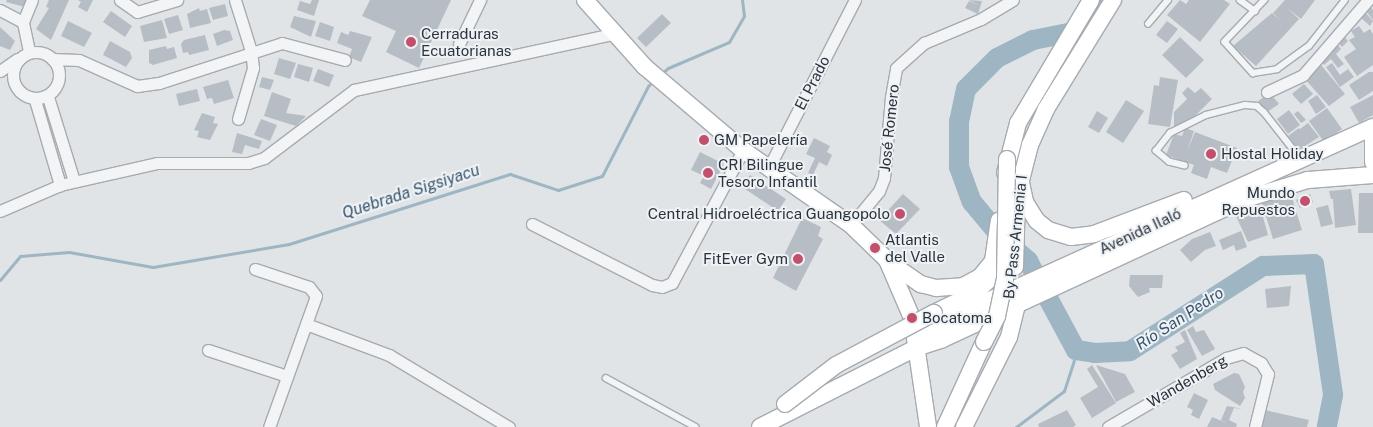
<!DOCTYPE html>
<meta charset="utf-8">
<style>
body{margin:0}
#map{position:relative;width:1373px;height:427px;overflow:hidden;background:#e0e4e7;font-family:"Public Sans",sans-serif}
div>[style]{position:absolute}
.stream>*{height:3px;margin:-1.5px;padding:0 1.5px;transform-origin:1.5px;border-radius:1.5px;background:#9eb5c4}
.river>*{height:20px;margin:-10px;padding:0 10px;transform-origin:10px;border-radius:10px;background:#9eb5c4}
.building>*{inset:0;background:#b7bdc4}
.roads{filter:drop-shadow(1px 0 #a6abb1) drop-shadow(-1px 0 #a6abb1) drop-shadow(0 1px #a6abb1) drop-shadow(0 -1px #a6abb1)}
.lane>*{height:5.5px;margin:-2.75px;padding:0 2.75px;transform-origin:2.75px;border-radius:2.75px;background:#f2f4f6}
.street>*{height:11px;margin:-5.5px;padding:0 5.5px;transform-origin:5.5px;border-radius:5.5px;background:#f2f4f6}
.street>.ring{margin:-5.5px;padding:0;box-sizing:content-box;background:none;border:11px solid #f2f4f6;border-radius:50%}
.secondary>*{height:16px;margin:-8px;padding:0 8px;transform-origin:8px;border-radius:8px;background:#fff}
.bridges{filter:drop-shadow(1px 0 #a6abb1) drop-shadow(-1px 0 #a6abb1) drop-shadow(0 1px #a6abb1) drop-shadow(0 -1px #a6abb1)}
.secondary-bridge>*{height:16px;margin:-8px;padding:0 8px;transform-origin:8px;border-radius:8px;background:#fff}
.dots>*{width:14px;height:14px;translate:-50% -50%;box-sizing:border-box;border:2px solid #eff2f5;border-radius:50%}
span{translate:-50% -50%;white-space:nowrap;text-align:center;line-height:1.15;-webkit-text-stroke:4px #eff2f5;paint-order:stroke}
.poi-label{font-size:15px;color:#2a333d}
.left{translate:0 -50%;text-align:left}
.right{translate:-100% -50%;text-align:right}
.street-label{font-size:15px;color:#2a333d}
.water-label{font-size:16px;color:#38556e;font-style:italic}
</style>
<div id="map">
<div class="stream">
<i style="left:661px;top:74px;width:9px;rotate:-41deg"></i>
<i style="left:668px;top:68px;width:66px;rotate:-23.1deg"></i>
<i style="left:729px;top:42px;width:30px;rotate:-60deg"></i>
<i style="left:744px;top:16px;width:16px;rotate:-97deg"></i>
<i style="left:0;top:280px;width:31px;rotate:-50deg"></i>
<i style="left:20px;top:256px;width:49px;rotate:-4.7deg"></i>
<i style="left:69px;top:252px;width:85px;rotate:10.1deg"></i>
<i style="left:153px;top:267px;width:138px;rotate:-9.6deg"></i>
<i style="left:289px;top:244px;width:232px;rotate:-17.6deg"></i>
<i style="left:510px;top:174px;width:51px;rotate:18.4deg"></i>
<i style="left:558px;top:190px;width:46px;rotate:-17.7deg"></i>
<i style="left:602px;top:176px;width:101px;rotate:-62.9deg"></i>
<i style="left:648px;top:86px;width:8px;rotate:-45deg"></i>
<i style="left:1016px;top:427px;width:60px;rotate:-36.9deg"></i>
<i style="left:1064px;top:391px;width:32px;rotate:-72deg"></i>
</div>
<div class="river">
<i style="left:1107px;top:0;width:38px;rotate:129deg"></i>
<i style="left:1083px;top:30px;width:51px;rotate:168.7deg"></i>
<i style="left:1033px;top:40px;width:40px;rotate:153.4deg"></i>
<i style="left:997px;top:58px;width:44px;rotate:135deg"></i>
<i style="left:966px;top:89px;width:33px;rotate:102deg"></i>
<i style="left:959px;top:121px;width:46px;rotate:90deg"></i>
<i style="left:959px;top:167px;width:37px;rotate:70deg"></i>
<i style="left:972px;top:202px;width:47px;rotate:50.2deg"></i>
<i style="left:1002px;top:238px;width:35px;rotate:41deg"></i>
<i style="left:1028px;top:261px;width:101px;rotate:61.7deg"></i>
<i style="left:1076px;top:350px;width:19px;rotate:9deg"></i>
<i style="left:1095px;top:353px;width:35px;rotate:-3deg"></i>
<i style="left:1130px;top:351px;width:158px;rotate:-32.6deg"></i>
<i style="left:1263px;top:266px;width:51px;rotate:-2.2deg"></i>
<i style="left:1314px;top:264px;width:132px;rotate:81.7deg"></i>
<i style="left:1333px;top:395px;width:33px;rotate:101deg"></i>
</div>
<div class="building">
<i style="clip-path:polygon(7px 0,28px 0,25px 7px,6px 2px)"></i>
<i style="clip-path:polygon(49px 0,69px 0,51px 40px,36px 29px,49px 8px,46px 7px)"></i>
<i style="clip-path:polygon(78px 0,93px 0,87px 12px,78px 7px,81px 2px)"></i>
<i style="clip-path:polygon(312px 0,319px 0,314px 16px,297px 10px,300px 1px,310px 4px)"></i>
<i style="clip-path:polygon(370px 0,451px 0,419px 68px,386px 52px,396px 31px,362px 16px)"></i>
<i style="clip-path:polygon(969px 0,982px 1px,978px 14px,965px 8px,969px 1px,978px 5px)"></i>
<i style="clip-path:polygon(1180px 0,1186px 4px,1189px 0,1224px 0,1230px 4px,1200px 42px,1167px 15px)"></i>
<i style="clip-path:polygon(1285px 0,1315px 0,1301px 19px,1287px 8px,1299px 19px,1256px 66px,1233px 46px,1272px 13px,1281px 21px,1273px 13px)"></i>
<i style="clip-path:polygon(225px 4px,228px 16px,213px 20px,209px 8px)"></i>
<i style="clip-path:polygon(1371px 7px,1373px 10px,1373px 20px,1366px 11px)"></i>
<i style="clip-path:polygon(199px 8px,200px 11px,207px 9px,211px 23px,190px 28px,187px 14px)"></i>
<i style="clip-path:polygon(111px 11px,132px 26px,125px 37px,103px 22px)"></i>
<i style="clip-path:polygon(1365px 12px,1373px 21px,1370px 26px,1360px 17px)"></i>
<i style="clip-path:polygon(662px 14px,671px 23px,646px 47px,637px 38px)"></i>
<i style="clip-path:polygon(178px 15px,183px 30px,169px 34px,164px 19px)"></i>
<i style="clip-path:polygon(294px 16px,316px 21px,311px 37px,290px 27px)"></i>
<i style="clip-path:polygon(162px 20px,167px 38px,144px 42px,140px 26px)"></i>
<i style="clip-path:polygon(68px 21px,92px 33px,84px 47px,61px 36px)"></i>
<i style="clip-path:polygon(1167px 21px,1178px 29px,1167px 43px,1156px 35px)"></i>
<i style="clip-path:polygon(320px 22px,334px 27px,330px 41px,315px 36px)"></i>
<i style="clip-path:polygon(1359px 26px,1364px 33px,1370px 29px,1373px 34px,1373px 65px,1357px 76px,1344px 57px,1356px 49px,1349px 40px,1355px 37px,1351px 31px)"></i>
<i style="clip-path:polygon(0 27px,15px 41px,10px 50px,0 46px)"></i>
<i style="clip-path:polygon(224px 30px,230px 31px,233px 40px,217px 46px,213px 34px)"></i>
<i style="clip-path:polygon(350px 31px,372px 37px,361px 62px,349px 57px,352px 49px,337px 43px,341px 32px,348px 35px)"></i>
<i style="clip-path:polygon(1341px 32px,1348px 41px,1342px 47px,1336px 40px)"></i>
<i style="clip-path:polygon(205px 35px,209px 50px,189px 55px,188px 52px,183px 53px,181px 44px,184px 40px)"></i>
<i style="clip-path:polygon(1180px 37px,1204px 60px,1186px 78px,1162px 55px)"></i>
<i style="clip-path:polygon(110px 41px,130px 52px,132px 58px,126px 67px,103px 55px)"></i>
<i style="clip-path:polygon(1336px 43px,1341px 49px,1336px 54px,1344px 64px,1338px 68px,1331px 59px,1324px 65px,1318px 57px)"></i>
<i style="clip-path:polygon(166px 46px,167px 49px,174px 47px,177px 58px,153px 65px,149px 63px,149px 50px)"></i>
<i style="clip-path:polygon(279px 58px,296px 63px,290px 79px,274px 74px)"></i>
<i style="clip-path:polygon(1317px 60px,1345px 94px,1329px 106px,1303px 77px)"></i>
<i style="clip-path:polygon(1332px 63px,1340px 75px,1348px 69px,1354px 77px,1340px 87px,1326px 67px)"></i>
<i style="clip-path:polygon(298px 64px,313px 68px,309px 82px,294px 77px)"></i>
<i style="clip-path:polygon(318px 69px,334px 75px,329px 87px,313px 81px)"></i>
<i style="clip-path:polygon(1369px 72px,1373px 72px,1373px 91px,1359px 100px,1349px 85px)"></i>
<i style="clip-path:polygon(262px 77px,274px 80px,270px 90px,259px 87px)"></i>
<i style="clip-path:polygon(1160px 77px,1178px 80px,1170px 127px,1148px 124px,1154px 85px,1159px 86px)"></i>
<i style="clip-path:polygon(228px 80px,234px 98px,214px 104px,212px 98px,207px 99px,203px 87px)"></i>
<i style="clip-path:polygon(1304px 84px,1313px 94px,1301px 104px,1292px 94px)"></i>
<i style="clip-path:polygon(1188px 87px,1195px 93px,1201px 88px,1212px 99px,1195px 116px,1174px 128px,1174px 112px,1187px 99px,1182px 93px)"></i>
<i style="clip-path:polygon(197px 89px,200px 101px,179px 106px,176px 94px)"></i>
<i style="clip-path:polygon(272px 92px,291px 99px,286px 113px,306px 116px,296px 126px,264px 116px)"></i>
<i style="clip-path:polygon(1270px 93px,1279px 104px,1267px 112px,1258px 101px)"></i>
<i style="clip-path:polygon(1317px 95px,1326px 107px,1316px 114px,1308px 101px)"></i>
<i style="clip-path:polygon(1373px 95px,1373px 115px,1359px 123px,1350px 107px)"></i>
<i style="clip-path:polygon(1126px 100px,1144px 111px,1123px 143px,1106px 132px)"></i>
<i style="clip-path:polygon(1327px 108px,1342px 129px,1324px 142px,1309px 121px)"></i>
<i style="clip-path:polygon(1289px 110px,1300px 125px,1288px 134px,1277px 119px)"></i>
<i style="clip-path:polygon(1097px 111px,1108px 118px,1099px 133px,1088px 127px)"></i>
<i style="clip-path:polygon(1298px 111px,1306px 120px,1301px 123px,1294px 114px)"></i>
<i style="clip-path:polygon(202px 113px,215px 117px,213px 123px,218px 124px,210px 140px,197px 137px,199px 131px,194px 130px)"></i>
<i style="clip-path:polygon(261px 119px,277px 125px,270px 141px,254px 135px)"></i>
<i style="clip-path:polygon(1308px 123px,1319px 137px,1299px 150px,1288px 136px,1299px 128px,1305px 135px,1300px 129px)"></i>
<i style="clip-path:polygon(1185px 128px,1194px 131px,1187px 151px,1195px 132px,1237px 148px,1227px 173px,1211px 167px,1207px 179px,1191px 173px,1194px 165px,1166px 155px,1174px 134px,1182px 136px)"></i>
<i style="clip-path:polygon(237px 133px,262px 141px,259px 149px,245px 145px,242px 154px,232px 152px)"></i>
<i style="clip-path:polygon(814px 138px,830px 146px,827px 152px,832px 155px,827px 166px,819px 162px,813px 175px,808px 173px,815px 158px,806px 154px)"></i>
<i style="clip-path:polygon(700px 152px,724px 164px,711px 189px,700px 183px,704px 176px,691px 170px)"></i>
<i style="clip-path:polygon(750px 175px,786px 199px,778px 211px,742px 187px)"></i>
<i style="clip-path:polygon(1351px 189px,1356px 225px,1335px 228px,1333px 199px,1331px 199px,1329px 191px)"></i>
<i style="clip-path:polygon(1290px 191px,1302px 230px,1273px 239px,1261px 200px)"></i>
<i style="clip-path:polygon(1359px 193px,1373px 193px,1373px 233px,1358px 233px)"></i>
<i style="clip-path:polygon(903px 194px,920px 209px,896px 234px,879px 220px)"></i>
<i style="clip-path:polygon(1310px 194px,1313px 202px,1300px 208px,1296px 200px)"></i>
<i style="clip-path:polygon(1328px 205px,1333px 224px,1321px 227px,1316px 208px)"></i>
<i style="clip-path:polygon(1260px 206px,1268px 235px,1248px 242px,1236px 216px)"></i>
<i style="clip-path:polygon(802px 218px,821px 227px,818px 236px,823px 239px,796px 291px,773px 278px)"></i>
<i style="clip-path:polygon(1241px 231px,1247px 247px,1236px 251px,1234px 245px,1223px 250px,1219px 240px)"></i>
<i style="clip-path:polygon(1210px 232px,1216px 246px,1205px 250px,1191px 262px,1180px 250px,1192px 239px)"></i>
<i style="clip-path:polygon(1130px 275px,1163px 275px,1162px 288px,1149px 288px,1150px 292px,1138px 297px,1129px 286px)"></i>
<i style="clip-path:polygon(1291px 286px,1289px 306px,1267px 308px,1265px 289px)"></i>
<i style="clip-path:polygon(1193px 326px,1196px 332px,1204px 330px,1215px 349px,1202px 356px,1187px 330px)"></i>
<i style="clip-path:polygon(1185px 330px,1197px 359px,1180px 369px,1171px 355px,1178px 351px,1175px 347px,1185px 342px,1180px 333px)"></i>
<i style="clip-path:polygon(1092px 365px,1116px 403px,1092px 418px,1080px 398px,1098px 387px,1087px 369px)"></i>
<i style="clip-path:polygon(1096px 365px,1125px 374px,1135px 392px,1116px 402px)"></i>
<i style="clip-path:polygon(1234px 373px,1239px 374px,1245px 387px,1243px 392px,1245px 398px,1240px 406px,1215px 390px,1213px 384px)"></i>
<i style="clip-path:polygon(1194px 393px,1208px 400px,1199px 419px,1191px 415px,1193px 410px,1187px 407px)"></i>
<i style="clip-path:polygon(1227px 406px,1243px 409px,1234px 408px,1229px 420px,1237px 424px,1236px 427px,1207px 427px,1212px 417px,1227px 423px,1221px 420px)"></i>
<i style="clip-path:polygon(1067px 410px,1076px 425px,1073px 427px,1039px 427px,1038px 424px)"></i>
<i style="clip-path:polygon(1265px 410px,1309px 420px,1307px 427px,1261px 427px)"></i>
</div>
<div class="roads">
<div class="lane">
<i style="left:1240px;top:0;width:19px;rotate:36deg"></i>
<i style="left:1265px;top:0;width:58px;rotate:133.6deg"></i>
<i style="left:1225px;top:42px;width:42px;rotate:47.9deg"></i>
<i style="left:1253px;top:73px;width:24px;rotate:-9deg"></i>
<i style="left:1277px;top:69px;width:39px;rotate:-36deg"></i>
<i style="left:1309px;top:46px;width:58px;rotate:-52deg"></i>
<i style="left:1148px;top:24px;width:31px;rotate:-50deg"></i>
<i style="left:1185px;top:166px;width:16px;rotate:-166deg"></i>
<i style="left:1169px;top:162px;width:17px;rotate:-140deg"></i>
<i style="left:1156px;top:151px;width:23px;rotate:-52deg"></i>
<i style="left:1170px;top:133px;width:40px;rotate:-26.6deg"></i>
<i style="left:1206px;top:115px;width:40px;rotate:-14.4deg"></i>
<i style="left:1245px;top:105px;width:12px;rotate:5deg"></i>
<i style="left:1257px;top:106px;width:9px;rotate:41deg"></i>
<i style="left:1264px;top:112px;width:60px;rotate:51.8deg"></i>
<i style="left:606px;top:378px;width:102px;rotate:28.6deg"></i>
</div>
<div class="street">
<i style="left:120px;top:0;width:21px;rotate:35deg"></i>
<i style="left:137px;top:12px;width:42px;rotate:-16.7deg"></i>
<i style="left:235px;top:0;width:53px;rotate:72.6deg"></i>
<i style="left:251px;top:51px;width:17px;rotate:83deg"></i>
<i style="left:253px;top:68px;width:53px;rotate:106.4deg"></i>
<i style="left:0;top:10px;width:26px;rotate:28deg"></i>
<i style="left:459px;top:44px;width:49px;rotate:-64.5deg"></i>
<i style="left:29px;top:51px;width:30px;rotate:-102deg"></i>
<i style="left:23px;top:22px;width:24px;rotate:-68deg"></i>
<i class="ring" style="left:13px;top:52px;width:35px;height:35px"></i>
<i style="left:52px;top:59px;width:27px;rotate:2deg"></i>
<i style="left:79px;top:60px;width:64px;rotate:24.1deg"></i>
<i style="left:137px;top:86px;width:22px;rotate:-8deg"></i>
<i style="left:159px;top:83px;width:129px;rotate:-18deg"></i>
<i style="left:282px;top:43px;width:65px;rotate:15.1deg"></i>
<i style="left:0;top:71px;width:21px;rotate:-35deg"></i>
<i style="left:1267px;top:92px;width:40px;rotate:-25deg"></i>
<i style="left:1303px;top:75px;width:99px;rotate:-49.1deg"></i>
<i style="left:48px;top:97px;width:88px;rotate:72.8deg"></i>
<i style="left:35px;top:100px;width:89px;rotate:73.6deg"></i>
<i style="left:769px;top:167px;width:188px;rotate:-62.8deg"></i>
<i style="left:0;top:211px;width:65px;rotate:-23.4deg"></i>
<i style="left:60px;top:185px;width:99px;rotate:-12.8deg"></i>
<i style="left:157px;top:163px;width:91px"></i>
<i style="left:248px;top:163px;width:17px;rotate:-17deg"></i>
<i style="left:264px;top:158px;width:113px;rotate:-37.1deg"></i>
<i style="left:354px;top:90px;width:265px;rotate:-12.2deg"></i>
<i style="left:532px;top:224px;width:135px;rotate:26.9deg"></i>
<i style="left:652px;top:285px;width:10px;rotate:11deg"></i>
<i style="left:662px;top:287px;width:11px;rotate:-22deg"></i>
<i style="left:672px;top:283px;width:151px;rotate:-61.9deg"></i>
<i style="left:851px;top:225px;width:44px;rotate:-50.5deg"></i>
<i style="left:879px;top:191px;width:14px;rotate:-69deg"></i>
<i style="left:884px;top:178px;width:81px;rotate:-85.1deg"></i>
<i style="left:891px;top:97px;width:29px;rotate:-80deg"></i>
<i style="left:896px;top:68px;width:38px;rotate:-42deg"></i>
<i style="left:924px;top:43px;width:62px;rotate:-22.8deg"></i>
<i style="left:981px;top:19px;width:37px;rotate:-31deg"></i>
<i style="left:255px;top:269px;width:57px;rotate:18.4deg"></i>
<i style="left:309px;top:287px;width:11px;rotate:52deg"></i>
<i style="left:316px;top:296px;width:139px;rotate:109.7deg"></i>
<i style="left:306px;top:324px;width:89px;rotate:20.5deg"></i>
<i style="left:389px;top:355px;width:140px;rotate:31deg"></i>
<i style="left:208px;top:350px;width:83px;rotate:18.2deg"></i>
<i style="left:1108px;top:427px;width:137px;rotate:-30.3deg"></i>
<i style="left:1226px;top:358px;width:18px;rotate:-16deg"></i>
<i style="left:1243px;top:353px;width:21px;rotate:29deg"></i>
<i style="left:1261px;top:363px;width:13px;rotate:58deg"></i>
<i style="left:1268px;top:374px;width:55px;rotate:103.8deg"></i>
</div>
<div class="secondary">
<i style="left:585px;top:0;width:90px;rotate:48.2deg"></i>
<i style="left:645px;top:67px;width:128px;rotate:40.3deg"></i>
<i style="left:743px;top:150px;width:131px;rotate:34.8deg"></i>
<i style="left:851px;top:225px;width:50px;rotate:44.2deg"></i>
<i style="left:887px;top:260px;width:63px;rotate:66.7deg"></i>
<i style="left:912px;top:318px;width:110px;rotate:81.6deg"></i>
<i style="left:1373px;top:137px;width:25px;rotate:90deg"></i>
<i style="left:1005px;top:173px;width:52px;rotate:-75.4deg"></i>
<i style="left:1018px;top:123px;width:143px;rotate:-59.3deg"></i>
<i style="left:1020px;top:178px;width:25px;rotate:78deg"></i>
<i style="left:1025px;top:202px;width:22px;rotate:58deg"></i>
<i style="left:1037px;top:221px;width:14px;rotate:39deg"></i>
<i style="left:1048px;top:230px;width:24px;rotate:17deg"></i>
<i style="left:1071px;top:237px;width:23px;rotate:-7deg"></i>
<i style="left:1094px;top:234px;width:96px;rotate:-20.7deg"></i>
<i style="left:889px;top:262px;width:39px;rotate:35deg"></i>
<i style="left:921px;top:284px;width:16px;rotate:15deg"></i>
<i style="left:936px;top:288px;width:27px;rotate:-4deg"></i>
<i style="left:963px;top:286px;width:19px;rotate:-28deg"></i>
<i style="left:980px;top:277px;width:21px;rotate:-51deg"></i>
<i style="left:993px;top:261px;width:41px;rotate:-81.7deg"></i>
<i style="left:1015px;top:267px;width:71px;rotate:-88.4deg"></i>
<i style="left:1017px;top:196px;width:53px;rotate:-75.7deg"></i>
<i style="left:1030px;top:145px;width:39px;rotate:-66deg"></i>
<i style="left:1046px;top:109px;width:128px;rotate:-58.4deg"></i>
<i style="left:934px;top:313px;width:46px;rotate:-26deg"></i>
<i style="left:975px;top:293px;width:25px;rotate:-43deg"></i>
<i style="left:916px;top:348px;width:21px;rotate:-53deg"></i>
<i style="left:929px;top:331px;width:49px;rotate:-28.1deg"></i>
<i style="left:972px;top:308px;width:440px;rotate:-24.3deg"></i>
<i style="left:760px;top:427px;width:175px;rotate:-26.9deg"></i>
<i style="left:916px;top:348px;width:28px;rotate:-18deg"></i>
<i style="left:943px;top:339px;width:330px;rotate:-24.9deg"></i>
<i style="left:1242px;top:200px;width:69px;rotate:-16.9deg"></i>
<i style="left:1308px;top:180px;width:65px;rotate:-4.4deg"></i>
<i style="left:945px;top:427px;width:94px;rotate:-65.4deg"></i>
<i style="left:964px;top:427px;width:101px;rotate:-63.4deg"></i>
<i style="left:1009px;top:337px;width:36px;rotate:-76deg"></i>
</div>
</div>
<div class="bridges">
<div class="secondary-bridge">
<i style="left:984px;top:342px;width:29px;rotate:-63deg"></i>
<i style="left:997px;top:316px;width:39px;rotate:-78deg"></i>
<i style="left:1005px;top:278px;width:119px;rotate:-89deg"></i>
<i style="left:785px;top:404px;width:64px;rotate:-37.4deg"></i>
<i style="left:836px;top:365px;width:111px;rotate:-28deg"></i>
</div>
</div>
<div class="dots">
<i style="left:411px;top:42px;background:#c24f6c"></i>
<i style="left:704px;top:140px;background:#c24f6c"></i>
<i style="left:1211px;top:154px;background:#c24f6c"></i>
<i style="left:708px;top:173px;background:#c24f6c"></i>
<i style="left:1305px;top:201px;background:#c24f6c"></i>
<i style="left:900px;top:214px;background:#c24f6c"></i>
<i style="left:875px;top:248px;background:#c24f6c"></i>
<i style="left:798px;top:259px;background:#c24f6c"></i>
<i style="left:912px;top:318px;background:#c24f6c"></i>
</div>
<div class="poi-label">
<span class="left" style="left:421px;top:42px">Cerraduras<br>Ecuatorianas</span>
<span class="left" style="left:714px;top:140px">GM Papelería</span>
<span class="left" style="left:1221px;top:154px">Hostal Holiday</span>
<span class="left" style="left:718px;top:173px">CRI Bilingue<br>Tesoro Infantil</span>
<span class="right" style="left:1295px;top:201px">Mundo<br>Repuestos</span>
<span class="right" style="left:890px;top:214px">Central Hidroeléctrica Guangopolo</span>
<span class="left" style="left:885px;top:248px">Atlantis<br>del Valle</span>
<span class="right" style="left:788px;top:259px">FitEver Gym</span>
<span class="left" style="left:922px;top:318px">Bocatoma</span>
</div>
<div class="street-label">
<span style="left:812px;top:83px;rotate:-63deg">El Prado</span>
<span style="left:889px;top:128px;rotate:-84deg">José Romero</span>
<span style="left:1140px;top:231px;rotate:-25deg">Avenida Ilaló</span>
<span style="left:1015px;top:237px;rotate:-84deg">By Pass Armenia I</span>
<span style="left:1187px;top:381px;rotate:-30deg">Wandenberg</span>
</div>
<div class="water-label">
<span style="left:411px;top:192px;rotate:-18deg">Quebrada Sigsiyacu</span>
<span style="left:1180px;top:319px;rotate:-33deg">Río San Pedro</span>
</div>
</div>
